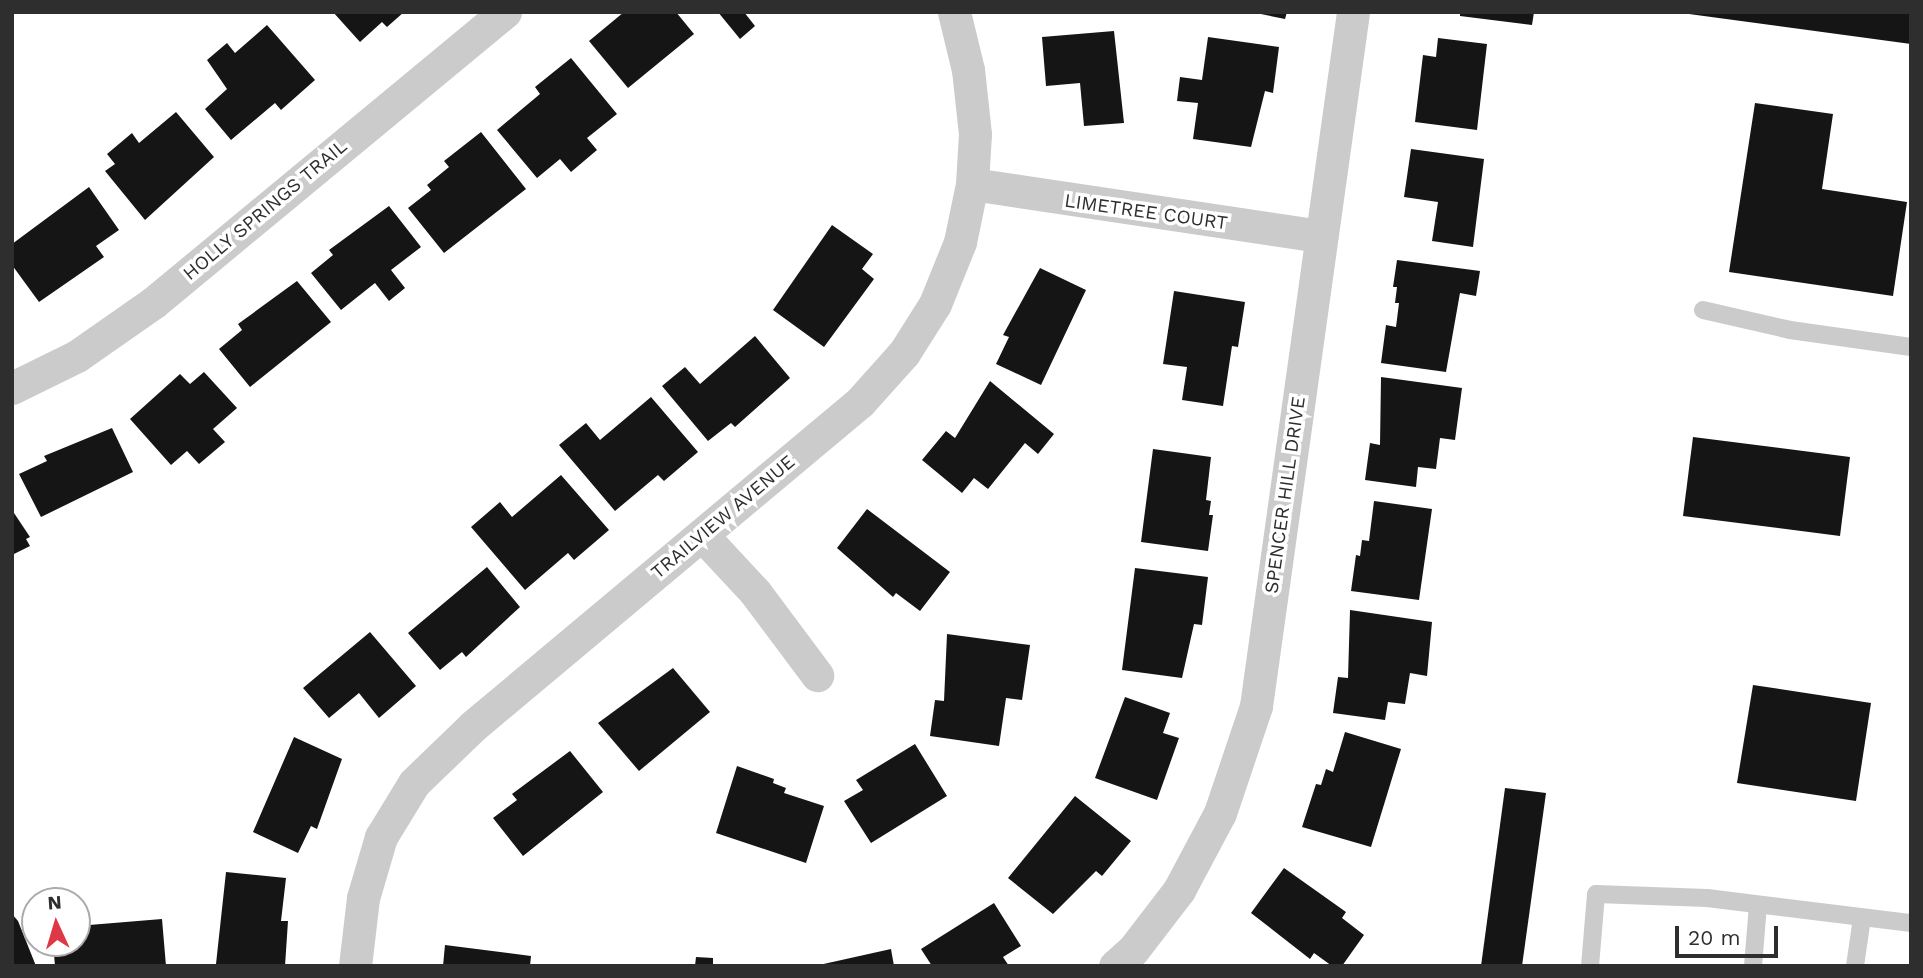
<!DOCTYPE html>
<style>
body{margin:0}
#map{position:relative;width:1923px;height:978px;overflow:hidden;background:#fff;font-family:"Work Sans",sans-serif}
div>[style]{position:absolute}
.building>*{inset:0;background:#151515}
.service>*{height:18px;margin:-9px;padding:0 9px;transform-origin:9px;border-radius:9px;background:#cbcbcb}
.minor>*{height:33px;margin:-16.5px;padding:0 16.5px;transform-origin:16.5px;border-radius:16.5px;background:#cbcbcb}
span{translate:-50% -50%;white-space:nowrap;text-align:center;line-height:1.15;-webkit-text-stroke:7px #fff;paint-order:stroke}
.street-label{font-size:19px;color:#2e2e2e}
.frame{position:absolute;inset:0;border:14px solid #2e2e2e;pointer-events:none}
.north{position:absolute;left:21px;top:887px;width:70px;height:70px;box-sizing:border-box;background:#fff;border:2px solid #ababab;border-radius:50%;rotate:356deg;font-size:19px;font-weight:700;line-height:28px;text-align:center;color:#2e2e2e}
.north::after{content:'';display:block;margin:auto;width:24px;height:32px;background:#de3745;clip-path:polygon(50% 0,100% 100%,50% 72%,0 100%)}
.scale{position:absolute;left:1675px;top:926px;width:103px;height:32px;box-sizing:border-box;border:4px solid #2e2e2e;border-top:0;padding-left:9px;font-size:21px;line-height:24px;white-space:nowrap;color:#2e2e2e;-webkit-text-stroke:5px #fff;paint-order:stroke}
</style>
<div id="map">
<div class="building">
<i style="clip-path:polygon(333px 12px,404px 12px,387px 27px,382px 22px,360px 42px)"></i>
<i style="clip-path:polygon(624px 12px,676px 12px,694px 34px,628px 88px,589px 41px)"></i>
<i style="clip-path:polygon(718px 12px,744px 12px,755px 26px,740px 39px)"></i>
<i style="clip-path:polygon(1251px 12px,1287px 12px,1285px 19px)"></i>
<i style="clip-path:polygon(1460px 12px,1534px 12px,1532px 25px,1460px 16px)"></i>
<i style="clip-path:polygon(1689px 12px,1911px 12px,1911px 44px,1689px 14px)"></i>
<i style="clip-path:polygon(267px 25px,315px 80px,281px 110px,275px 103px,231px 140px,205px 109px,227px 89px,207px 60px,227px 43px,235px 53px)"></i>
<i style="clip-path:polygon(1114px 31px,1124px 123px,1084px 126px,1080px 83px,1046px 86px,1042px 37px)"></i>
<i style="clip-path:polygon(1208px 37px,1279px 47px,1273px 93px,1265px 91px,1251px 147px,1193px 139px,1198px 103px,1177px 101px,1180px 77px,1202px 80px)"></i>
<i style="clip-path:polygon(1438px 38px,1487px 44px,1477px 130px,1415px 122px,1423px 55px,1436px 57px)"></i>
<i style="clip-path:polygon(571px 58px,617px 114px,587px 138px,597px 150px,571px 172px,560px 159px,537px 178px,497px 130px,540px 94px,535px 87px)"></i>
<i style="clip-path:polygon(1755px 103px,1833px 114px,1822px 189px,1907px 202px,1893px 296px,1729px 272px)"></i>
<i style="clip-path:polygon(176px 112px,214px 157px,145px 220px,105px 171px,115px 164px,107px 154px,132px 133px,139px 143px)"></i>
<i style="clip-path:polygon(481px 132px,526px 189px,444px 253px,408px 208px,431px 190px,427px 185px,449px 167px,444px 161px)"></i>
<i style="clip-path:polygon(1411px 149px,1484px 159px,1473px 247px,1432px 241px,1438px 202px,1404px 197px)"></i>
<i style="clip-path:polygon(89px 187px,119px 230px,96px 246px,104px 257px,39px 302px,12px 265px,12px 244px)"></i>
<i style="clip-path:polygon(389px 206px,421px 247px,391px 270px,405px 288px,389px 301px,375px 283px,341px 310px,311px 273px,333px 255px,329px 250px)"></i>
<i style="clip-path:polygon(832px 225px,873px 254px,862px 269px,874px 279px,824px 347px,773px 310px)"></i>
<i style="clip-path:polygon(1397px 260px,1480px 271px,1476px 296px,1460px 293px,1446px 372px,1381px 363px,1386px 325px,1396px 327px,1399px 303px,1395px 303px,1397px 287px,1393px 287px)"></i>
<i style="clip-path:polygon(1040px 268px,1086px 290px,1041px 385px,996px 364px,1009px 337px,1003px 335px)"></i>
<i style="clip-path:polygon(297px 281px,331px 322px,250px 387px,219px 349px,242px 330px,238px 324px)"></i>
<i style="clip-path:polygon(1174px 291px,1245px 302px,1238px 347px,1232px 346px,1223px 406px,1182px 400px,1187px 367px,1163px 364px)"></i>
<i style="clip-path:polygon(755px 336px,790px 378px,735px 427px,731px 423px,708px 441px,662px 386px,685px 367px,700px 384px)"></i>
<i style="clip-path:polygon(204px 372px,237px 408px,213px 429px,225px 442px,199px 464px,187px 451px,171px 465px,130px 419px,180px 374px,190px 384px)"></i>
<i style="clip-path:polygon(1381px 377px,1462px 388px,1455px 440px,1440px 438px,1436px 469px,1418px 467px,1416px 487px,1365px 480px,1370px 443px,1380px 445px)"></i>
<i style="clip-path:polygon(990px 381px,1054px 434px,1038px 454px,1025px 443px,988px 489px,974px 478px,962px 493px,922px 460px,946px 431px,955px 438px)"></i>
<i style="clip-path:polygon(651px 397px,698px 452px,664px 481px,658px 475px,615px 511px,559px 445px,586px 423px,600px 440px)"></i>
<i style="clip-path:polygon(112px 428px,133px 472px,41px 517px,19px 474px,47px 461px,44px 456px)"></i>
<i style="clip-path:polygon(1693px 437px,1850px 457px,1840px 536px,1683px 516px)"></i>
<i style="clip-path:polygon(1153px 449px,1211px 457px,1206px 500px,1211px 501px,1209px 515px,1213px 515px,1208px 551px,1141px 542px)"></i>
<i style="clip-path:polygon(561px 475px,609px 530px,574px 560px,568px 553px,525px 590px,471px 527px,500px 502px,512px 517px)"></i>
<i style="clip-path:polygon(1374px 501px,1432px 509px,1419px 600px,1351px 591px,1356px 555px,1360px 556px,1362px 540px,1369px 541px)"></i>
<i style="clip-path:polygon(867px 509px,950px 572px,920px 611px,896px 593px,893px 597px,837px 548px)"></i>
<i style="clip-path:polygon(12px 510px,30px 537px,26px 539px,30px 546px,12px 555px)"></i>
<i style="clip-path:polygon(487px 567px,520px 607px,466px 657px,462px 652px,440px 670px,408px 633px)"></i>
<i style="clip-path:polygon(1135px 568px,1208px 577px,1202px 625px,1194px 624px,1182px 678px,1122px 670px)"></i>
<i style="clip-path:polygon(1350px 610px,1432px 622px,1427px 676px,1410px 673px,1405px 704px,1388px 702px,1385px 720px,1333px 713px,1338px 677px,1348px 678px)"></i>
<i style="clip-path:polygon(370px 632px,416px 686px,379px 718px,359px 693px,329px 718px,303px 688px)"></i>
<i style="clip-path:polygon(947px 634px,1030px 645px,1022px 700px,1006px 698px,999px 746px,930px 736px,935px 700px,944px 701px)"></i>
<i style="clip-path:polygon(673px 668px,710px 712px,639px 771px,598px 723px)"></i>
<i style="clip-path:polygon(1753px 685px,1871px 703px,1856px 801px,1737px 783px)"></i>
<i style="clip-path:polygon(1125px 697px,1170px 713px,1163px 733px,1179px 738px,1157px 800px,1095px 778px)"></i>
<i style="clip-path:polygon(1345px 732px,1401px 749px,1371px 847px,1302px 827px,1316px 784px,1321px 785px,1326px 769px,1333px 772px)"></i>
<i style="clip-path:polygon(294px 737px,342px 759px,317px 829px,311px 826px,298px 853px,253px 832px)"></i>
<i style="clip-path:polygon(915px 744px,947px 796px,871px 843px,844px 801px,863px 790px,856px 780px)"></i>
<i style="clip-path:polygon(570px 751px,603px 792px,523px 856px,493px 818px,517px 800px,512px 794px)"></i>
<i style="clip-path:polygon(737px 766px,774px 779px,773px 783px,786px 788px,784px 793px,824px 806px,806px 863px,716px 833px)"></i>
<i style="clip-path:polygon(1505px 788px,1546px 793px,1522px 966px,1481px 966px)"></i>
<i style="clip-path:polygon(1075px 796px,1131px 841px,1102px 876px,1096px 871px,1053px 914px,1008px 878px)"></i>
<i style="clip-path:polygon(1284px 868px,1346px 912px,1342px 918px,1364px 935px,1342px 966px,1332px 966px,1314px 953px,1310px 959px,1251px 913px)"></i>
<i style="clip-path:polygon(226px 872px,286px 878px,281px 921px,288px 921px,285px 966px,216px 964px)"></i>
<i style="clip-path:polygon(994px 903px,1021px 946px,1003px 957px,1009px 966px,932px 966px,921px 949px)"></i>
<i style="clip-path:polygon(12px 914px,18px 921px,36px 966px,12px 966px)"></i>
<i style="clip-path:polygon(162px 919px,166px 966px,55px 966px,53px 943px,77px 943px,77px 926px)"></i>
<i style="clip-path:polygon(445px 945px,531px 956px,530px 966px,443px 966px)"></i>
<i style="clip-path:polygon(891px 949px,894px 966px,820px 966px,819px 965px)"></i>
<i style="clip-path:polygon(696px 957px,713px 958px,713px 966px,695px 966px)"></i>
</div>
<div class="service">
<i style="left:1703px;top:310px;width:89px;rotate:12.9deg"></i>
<i style="left:1790px;top:330px;width:122px;rotate:8deg"></i>
<i style="left:1590px;top:966px;width:72px;rotate:-85.2deg"></i>
<i style="left:1596px;top:894px;width:111px;rotate:2.1deg"></i>
<i style="left:1707px;top:898px;width:206px;rotate:7deg"></i>
<i style="left:1753px;top:966px;width:61px;rotate:-85.3deg"></i>
<i style="left:1855px;top:966px;width:49px;rotate:-81.7deg"></i>
</div>
<div class="minor">
<i style="left:972px;top:184px;width:353px;rotate:8.5deg"></i>
<i style="left:12px;top:388px;width:72px;rotate:-26.2deg"></i>
<i style="left:77px;top:356px;width:93px;rotate:-34.9deg"></i>
<i style="left:153px;top:303px;width:457px;rotate:-39.6deg"></i>
<i style="left:702px;top:535px;width:78px;rotate:47.1deg"></i>
<i style="left:755px;top:592px;width:104px;rotate:53.2deg"></i>
<i style="left:355px;top:966px;width:68px;rotate:-83.3deg"></i>
<i style="left:363px;top:898px;width:64px;rotate:-73.6deg"></i>
<i style="left:381px;top:837px;width:63px;rotate:-58.6deg"></i>
<i style="left:414px;top:783px;width:82px;rotate:-44deg"></i>
<i style="left:473px;top:726px;width:505px;rotate:-39.94deg"></i>
<i style="left:860px;top:402px;width:66px;rotate:-48.1deg"></i>
<i style="left:904px;top:353px;width:58px;rotate:-57.7deg"></i>
<i style="left:935px;top:304px;width:67px;rotate:-68deg"></i>
<i style="left:960px;top:242px;width:59px;rotate:-78.3deg"></i>
<i style="left:972px;top:184px;width:50px;rotate:-86.6deg"></i>
<i style="left:975px;top:134px;width:64px;rotate:-96.2deg"></i>
<i style="left:968px;top:70px;width:60px;rotate:-103.6deg"></i>
<i style="left:1115px;top:966px;width:24px;rotate:-42deg"></i>
<i style="left:1133px;top:950px;width:76px;rotate:-52.5deg"></i>
<i style="left:1179px;top:890px;width:87px;rotate:-62deg"></i>
<i style="left:1220px;top:813px;width:113px;rotate:-71.4deg"></i>
<i style="left:1256px;top:706px;width:701px;rotate:-82.04deg"></i>
</div>
<div class="street-label">
<span style="left:265px;top:210px;rotate:-40deg">HOLLY SPRINGS TRAIL</span>
<span style="left:1146px;top:212px;rotate:8deg">LIMETREE COURT</span>
<span style="left:1285px;top:495px;rotate:-82deg">SPENCER HILL DRIVE</span>
<span style="left:723px;top:517px;rotate:-40deg">TRAILVIEW AVENUE</span>
</div>
<div class="frame"></div>
<div class="north">N</div>
<div class="scale">20 m</div>
</div>
